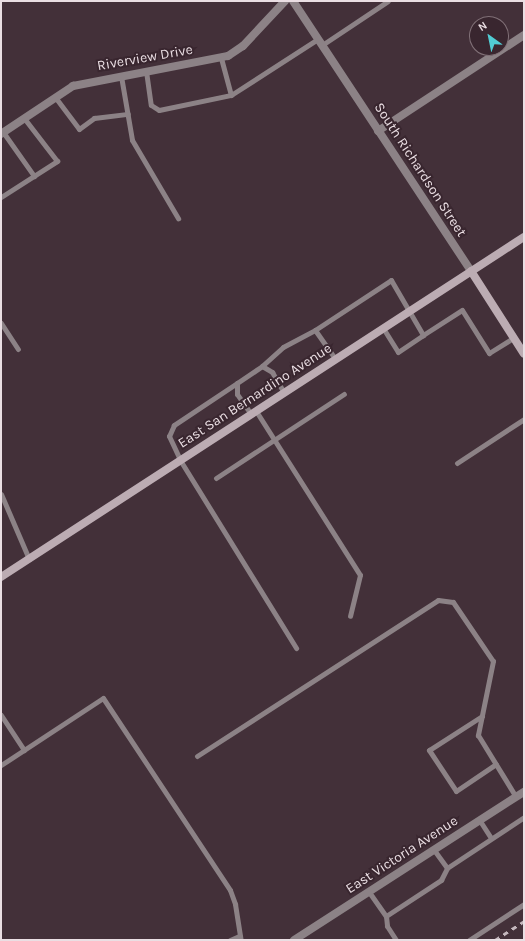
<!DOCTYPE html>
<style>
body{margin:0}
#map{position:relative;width:525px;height:941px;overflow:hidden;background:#433039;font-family:Karla,sans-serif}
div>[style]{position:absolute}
.lane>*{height:5px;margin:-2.5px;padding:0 2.5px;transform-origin:2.5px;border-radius:2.5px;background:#8c8286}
.street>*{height:8px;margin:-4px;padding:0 4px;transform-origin:4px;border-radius:4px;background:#8c8286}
.secondary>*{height:8px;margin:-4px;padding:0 4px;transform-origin:4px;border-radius:4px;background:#bcacb3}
.rail>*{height:2.5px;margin-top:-1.25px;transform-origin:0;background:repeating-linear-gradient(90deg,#c4b7bd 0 5px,transparent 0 10px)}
span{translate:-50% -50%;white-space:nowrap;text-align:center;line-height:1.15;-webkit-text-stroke:4px #39262f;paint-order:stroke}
.street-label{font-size:14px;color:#eadee3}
.frame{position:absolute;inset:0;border:2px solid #eadee3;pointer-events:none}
.north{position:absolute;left:469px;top:16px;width:40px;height:40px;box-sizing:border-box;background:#39262f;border:1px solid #807077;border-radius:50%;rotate:327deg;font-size:11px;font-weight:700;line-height:16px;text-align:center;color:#eadee3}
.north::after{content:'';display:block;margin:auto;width:14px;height:18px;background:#51ccd4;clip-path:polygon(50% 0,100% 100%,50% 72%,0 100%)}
</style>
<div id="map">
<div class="lane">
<i style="left:322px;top:45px;width:79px;rotate:-33.7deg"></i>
<i style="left:221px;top:58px;width:38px;rotate:75deg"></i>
<i style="left:146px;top:71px;width:34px;rotate:82deg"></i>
<i style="left:151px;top:105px;width:9px;rotate:32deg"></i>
<i style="left:159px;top:110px;width:74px;rotate:-11.8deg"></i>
<i style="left:231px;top:95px;width:103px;rotate:-32.8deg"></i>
<i style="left:121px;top:76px;width:65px;rotate:80.2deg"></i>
<i style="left:132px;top:140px;width:91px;rotate:59.5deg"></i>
<i style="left:55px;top:97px;width:40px;rotate:53deg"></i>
<i style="left:79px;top:129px;width:19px;rotate:-36deg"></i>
<i style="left:94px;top:118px;width:34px;rotate:-7deg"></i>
<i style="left:3px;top:132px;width:54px;rotate:54.8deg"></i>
<i style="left:1px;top:197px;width:67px;rotate:-32.7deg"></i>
<i style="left:57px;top:161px;width:54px;rotate:-127.5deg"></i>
<i style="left:1px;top:323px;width:31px;rotate:57deg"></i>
<i style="left:383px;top:328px;width:28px;rotate:58deg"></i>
<i style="left:398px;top:352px;width:30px;rotate:-34deg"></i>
<i style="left:315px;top:330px;width:91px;rotate:-33.3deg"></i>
<i style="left:391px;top:280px;width:64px;rotate:59.8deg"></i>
<i style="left:423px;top:335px;width:46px;rotate:-32.7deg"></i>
<i style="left:462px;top:310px;width:51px;rotate:57.9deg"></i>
<i style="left:489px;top:353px;width:28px;rotate:-32deg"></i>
<i style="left:262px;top:366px;width:12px;rotate:31deg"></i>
<i style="left:272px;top:372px;width:24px;rotate:60deg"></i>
<i style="left:237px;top:383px;width:76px;rotate:146.3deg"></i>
<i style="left:174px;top:425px;width:12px;rotate:114deg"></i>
<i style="left:169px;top:436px;width:26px;rotate:65deg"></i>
<i style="left:180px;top:460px;width:221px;rotate:58.3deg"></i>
<i style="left:256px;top:411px;width:194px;rotate:57.6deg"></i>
<i style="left:360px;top:575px;width:42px;rotate:103.7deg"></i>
<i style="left:251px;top:414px;width:24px;rotate:-125deg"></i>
<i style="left:237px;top:394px;width:11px;rotate:-90deg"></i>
<i style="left:237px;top:383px;width:30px;rotate:-34deg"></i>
<i style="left:262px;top:366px;width:28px;rotate:-42deg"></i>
<i style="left:283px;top:347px;width:36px;rotate:-28deg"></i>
<i style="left:315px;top:330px;width:35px;rotate:55deg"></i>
<i style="left:457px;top:463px;width:80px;rotate:-33.3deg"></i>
<i style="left:216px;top:478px;width:153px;rotate:-33.3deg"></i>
<i style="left:1px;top:494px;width:71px;rotate:66.7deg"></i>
<i style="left:1px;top:715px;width:42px;rotate:56.7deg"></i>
<i style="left:482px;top:716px;width:63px;rotate:147.3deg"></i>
<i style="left:429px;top:750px;width:49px;rotate:56.6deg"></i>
<i style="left:456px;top:791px;width:48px;rotate:-34deg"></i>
<i style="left:197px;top:756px;width:287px;rotate:-32.9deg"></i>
<i style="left:438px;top:600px;width:15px;rotate:8deg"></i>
<i style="left:453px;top:602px;width:71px;rotate:55.9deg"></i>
<i style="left:493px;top:661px;width:76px;rotate:101.5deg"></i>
<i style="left:478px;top:735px;width:73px;rotate:58.5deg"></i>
<i style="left:1px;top:765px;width:122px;rotate:-33.3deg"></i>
<i style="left:103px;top:698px;width:230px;rotate:56.5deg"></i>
<i style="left:230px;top:890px;width:15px;rotate:70deg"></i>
<i style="left:235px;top:904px;width:36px;rotate:81deg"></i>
<i style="left:480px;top:821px;width:20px;rotate:57deg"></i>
<i style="left:434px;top:850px;width:22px;rotate:54deg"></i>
<i style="left:369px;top:892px;width:29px;rotate:55deg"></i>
<i style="left:386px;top:916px;width:66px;rotate:-33.2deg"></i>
<i style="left:441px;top:880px;width:13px;rotate:-63deg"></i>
<i style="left:447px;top:868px;width:92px;rotate:-33.5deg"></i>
<i style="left:386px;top:916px;width:10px;rotate:84deg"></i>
<i style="left:387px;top:926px;width:17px;rotate:57deg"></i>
<i style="left:230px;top:940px;width:10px;rotate:-24deg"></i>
<i style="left:469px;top:940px;width:66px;rotate:-33.2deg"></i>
</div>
<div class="street">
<i style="left:293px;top:1px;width:323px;rotate:56.6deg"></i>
<i style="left:378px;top:131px;width:175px;rotate:-33.3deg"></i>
<i style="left:1px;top:134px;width:87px;rotate:-33.7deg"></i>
<i style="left:73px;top:86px;width:158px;rotate:-11deg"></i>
<i style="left:228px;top:56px;width:18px;rotate:-34deg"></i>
<i style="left:243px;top:46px;width:62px;rotate:-47deg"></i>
<i style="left:294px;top:940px;width:274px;rotate:-32.8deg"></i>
</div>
<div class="secondary">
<i style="left:471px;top:271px;width:98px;rotate:57.4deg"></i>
<i style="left:1px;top:577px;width:624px;rotate:-33.03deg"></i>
</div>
<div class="rail">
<i style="left:495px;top:940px;width:35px;rotate:-33deg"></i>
</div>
<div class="street-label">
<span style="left:145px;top:58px;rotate:-10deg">Riverview Drive</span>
<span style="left:420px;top:170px;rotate:57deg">South Richardson Street</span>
<span style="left:255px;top:396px;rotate:-33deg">East San Bernardino Avenue</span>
<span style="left:402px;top:855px;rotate:-33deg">East Victoria Avenue</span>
</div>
<div class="frame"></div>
<div class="north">N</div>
</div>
